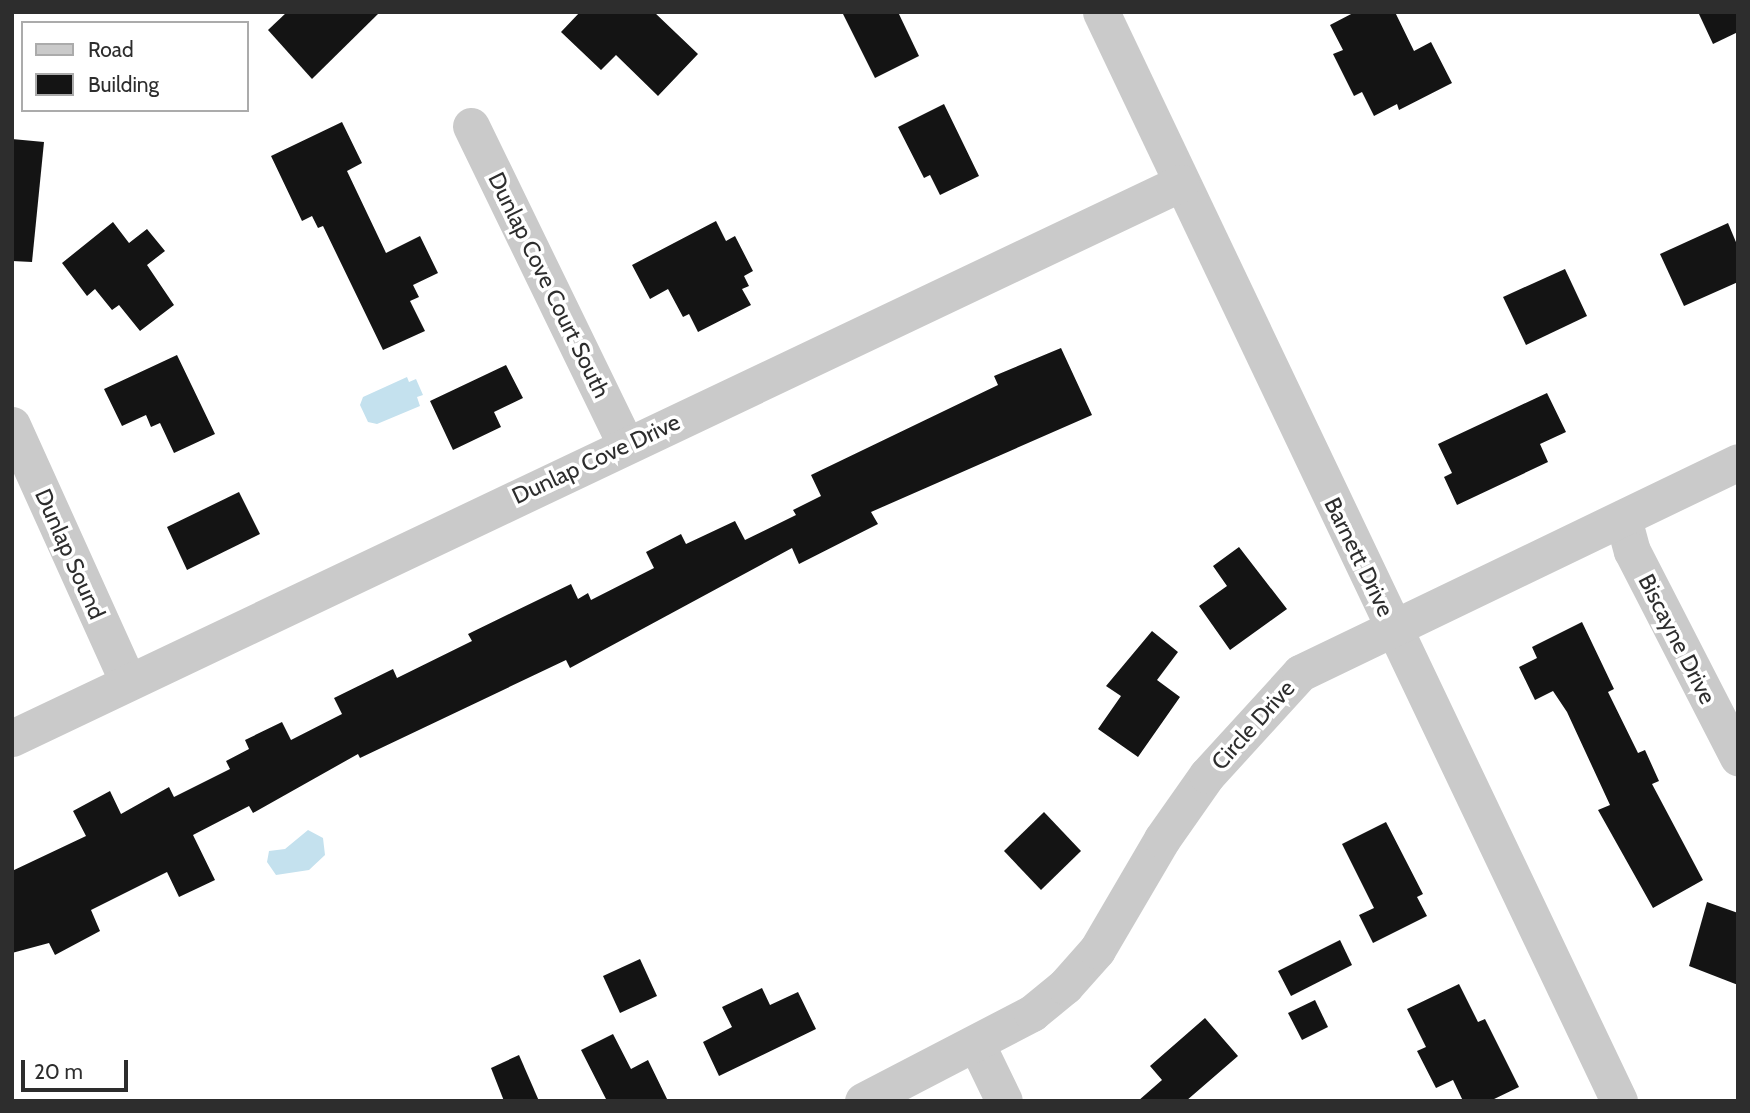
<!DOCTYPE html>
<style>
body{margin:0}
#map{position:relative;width:1750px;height:1113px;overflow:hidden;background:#fff;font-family:Cabin,sans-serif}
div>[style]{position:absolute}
.water>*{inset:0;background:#c4e1ee}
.building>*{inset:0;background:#141414}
.minor>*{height:37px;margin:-18.5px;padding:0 18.5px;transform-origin:18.5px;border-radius:18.5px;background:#cacaca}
span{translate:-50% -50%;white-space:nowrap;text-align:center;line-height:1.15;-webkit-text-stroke:7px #fff;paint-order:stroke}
.street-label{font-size:23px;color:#2d2d2d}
.frame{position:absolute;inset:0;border:14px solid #2d2d2d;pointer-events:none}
.legend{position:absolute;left:21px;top:21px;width:228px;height:91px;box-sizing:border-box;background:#fff;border:2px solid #ababab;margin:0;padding:9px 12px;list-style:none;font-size:21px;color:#2d2d2d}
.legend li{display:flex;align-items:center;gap:14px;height:35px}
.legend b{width:35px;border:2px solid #ababab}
.scale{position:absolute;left:21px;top:1060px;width:107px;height:32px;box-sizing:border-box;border:4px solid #2d2d2d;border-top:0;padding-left:9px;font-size:21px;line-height:24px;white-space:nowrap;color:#2d2d2d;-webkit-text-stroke:5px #fff;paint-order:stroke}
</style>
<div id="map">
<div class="water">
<i style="clip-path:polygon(407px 377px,409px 382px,416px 379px,423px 395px,417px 397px,420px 406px,377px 424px,368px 422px,360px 405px,363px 397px)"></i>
<i style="clip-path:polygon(308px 830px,323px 838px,325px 855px,309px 870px,276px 875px,267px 862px,269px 851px,285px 849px)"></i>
</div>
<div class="building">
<i style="clip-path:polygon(287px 12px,380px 12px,312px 79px,268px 30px)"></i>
<i style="clip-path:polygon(580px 12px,654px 12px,698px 54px,658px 96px,616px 55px,601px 70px,561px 32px)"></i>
<i style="clip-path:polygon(842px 12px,898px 12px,919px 56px,875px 78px)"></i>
<i style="clip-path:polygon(1355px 12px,1395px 12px,1414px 51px,1431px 42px,1452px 83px,1399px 110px,1397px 104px,1374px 116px,1362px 92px,1354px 96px,1333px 54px,1343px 50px,1330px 25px)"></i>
<i style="clip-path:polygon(1698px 12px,1738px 12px,1738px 32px,1713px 44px)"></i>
<i style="clip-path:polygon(944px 104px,979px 176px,940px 195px,930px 175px,924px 178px,898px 127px)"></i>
<i style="clip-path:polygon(342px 122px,362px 163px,347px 171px,386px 253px,420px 236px,438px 273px,413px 285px,419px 297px,410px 301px,425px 331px,383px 350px,323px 226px,318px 228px,312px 216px,302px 221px,271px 156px)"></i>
<i style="clip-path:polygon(12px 139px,44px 142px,32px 262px,12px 261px)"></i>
<i style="clip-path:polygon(716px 221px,726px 241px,735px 236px,753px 271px,744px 276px,749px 286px,742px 289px,751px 305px,698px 332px,689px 314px,683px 317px,668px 289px,650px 299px,632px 265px)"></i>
<i style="clip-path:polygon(113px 222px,129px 243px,147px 229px,165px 251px,147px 265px,174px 305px,140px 331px,119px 305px,112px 310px,95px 289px,87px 296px,62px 263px)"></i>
<i style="clip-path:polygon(1728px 223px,1738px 247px,1738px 282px,1684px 306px,1660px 254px)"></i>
<i style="clip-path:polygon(1565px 269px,1587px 316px,1526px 345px,1503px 297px)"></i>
<i style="clip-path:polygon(1061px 348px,1092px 415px,871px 512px,878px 524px,799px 564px,792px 548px,570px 668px,566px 660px,360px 758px,358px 754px,253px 813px,249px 806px,193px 835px,215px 880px,179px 897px,167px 872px,91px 910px,100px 931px,55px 955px,49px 943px,12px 953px,12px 871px,86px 836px,73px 811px,110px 791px,121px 814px,169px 787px,174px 797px,230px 769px,226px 761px,249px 749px,245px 740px,282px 722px,291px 740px,342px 714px,334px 698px,393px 669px,397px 678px,472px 641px,468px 634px,571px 584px,578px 599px,588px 593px,591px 600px,654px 568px,646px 552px,681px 534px,686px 544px,735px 521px,745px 540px,796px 515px,793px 510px,821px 496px,811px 475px,998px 385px,994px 376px)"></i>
<i style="clip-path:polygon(177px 355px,215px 434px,174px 453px,160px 423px,151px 427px,146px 415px,122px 426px,104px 389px)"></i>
<i style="clip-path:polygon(506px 365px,523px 398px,494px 412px,501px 427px,453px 450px,430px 401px)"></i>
<i style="clip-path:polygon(1547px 393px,1566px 432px,1540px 444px,1548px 462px,1457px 505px,1444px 477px,1452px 473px,1438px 444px)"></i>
<i style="clip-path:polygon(239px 492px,260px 534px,187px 570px,167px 527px)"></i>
<i style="clip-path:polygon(1239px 547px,1287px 609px,1230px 650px,1199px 606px,1227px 586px,1213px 566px)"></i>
<i style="clip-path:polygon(1582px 622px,1614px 689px,1608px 692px,1638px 753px,1645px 750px,1659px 781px,1652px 784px,1703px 880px,1653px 908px,1598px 810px,1610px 805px,1567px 712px,1553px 691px,1535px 700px,1519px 667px,1537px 658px,1532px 647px)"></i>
<i style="clip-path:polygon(1152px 631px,1178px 652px,1157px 680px,1180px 697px,1138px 757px,1098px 729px,1121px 696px,1106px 686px)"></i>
<i style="clip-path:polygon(1044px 812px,1081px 851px,1041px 890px,1004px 851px)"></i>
<i style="clip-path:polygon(1386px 822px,1423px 894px,1417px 897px,1427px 916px,1373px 943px,1359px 915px,1374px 908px,1342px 844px)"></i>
<i style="clip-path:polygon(1707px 902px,1738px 913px,1738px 985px,1689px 966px)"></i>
<i style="clip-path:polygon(1340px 940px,1352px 965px,1291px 996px,1278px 971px)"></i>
<i style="clip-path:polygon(640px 959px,657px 996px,620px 1013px,603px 976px)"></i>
<i style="clip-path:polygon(1459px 984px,1478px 1022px,1485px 1019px,1519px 1087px,1490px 1101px,1463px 1101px,1453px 1080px,1436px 1088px,1417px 1051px,1426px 1047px,1407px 1009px)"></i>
<i style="clip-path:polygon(762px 988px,770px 1005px,798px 992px,816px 1029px,719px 1076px,703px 1042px,732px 1027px,722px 1007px)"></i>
<i style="clip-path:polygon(1315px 1000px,1328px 1027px,1302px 1040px,1288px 1013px)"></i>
<i style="clip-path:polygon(1205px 1018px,1238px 1056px,1186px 1101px,1138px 1101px,1162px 1080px,1150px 1066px)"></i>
<i style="clip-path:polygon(613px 1034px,631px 1069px,648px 1060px,668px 1101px,607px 1101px,581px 1050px)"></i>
<i style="clip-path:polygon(519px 1055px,539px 1101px,504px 1101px,491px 1068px)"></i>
</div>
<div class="minor">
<i style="left:1101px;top:12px;width:1206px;rotate:64.56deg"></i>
<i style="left:471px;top:126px;width:355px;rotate:64.1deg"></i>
<i style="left:12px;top:425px;width:282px;rotate:65.7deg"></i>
<i style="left:1623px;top:518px;width:34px;rotate:75deg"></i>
<i style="left:1632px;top:551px;width:232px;rotate:62.8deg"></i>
<i style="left:12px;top:738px;width:1294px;rotate:-25.4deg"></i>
<i style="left:976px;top:1043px;width:64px;rotate:64.2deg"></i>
<i style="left:863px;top:1101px;width:191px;rotate:-27.5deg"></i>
<i style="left:1032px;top:1013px;width:43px;rotate:-39.3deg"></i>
<i style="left:1065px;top:986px;width:48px;rotate:-48.4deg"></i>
<i style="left:1097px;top:950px;width:129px;rotate:-59.6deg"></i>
<i style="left:1162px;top:839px;width:78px;rotate:-54.9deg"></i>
<i style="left:1207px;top:775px;width:138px;rotate:-47.6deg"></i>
<i style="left:1300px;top:673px;width:486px;rotate:-25.7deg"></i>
</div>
<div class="street-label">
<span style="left:549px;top:285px;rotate:64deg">Dunlap Cove Court South</span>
<span style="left:596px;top:459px;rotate:-25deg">Dunlap Cove Drive</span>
<span style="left:70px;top:554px;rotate:66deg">Dunlap Sound</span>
<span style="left:1359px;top:557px;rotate:64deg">Barnett Drive</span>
<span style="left:1677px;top:639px;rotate:63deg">Biscayne Drive</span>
<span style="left:1253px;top:725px;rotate:-48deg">Circle Drive</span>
</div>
<div class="frame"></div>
<ul class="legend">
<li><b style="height:9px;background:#cacaca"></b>Road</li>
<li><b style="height:19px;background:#141414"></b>Building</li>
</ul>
<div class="scale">20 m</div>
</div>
